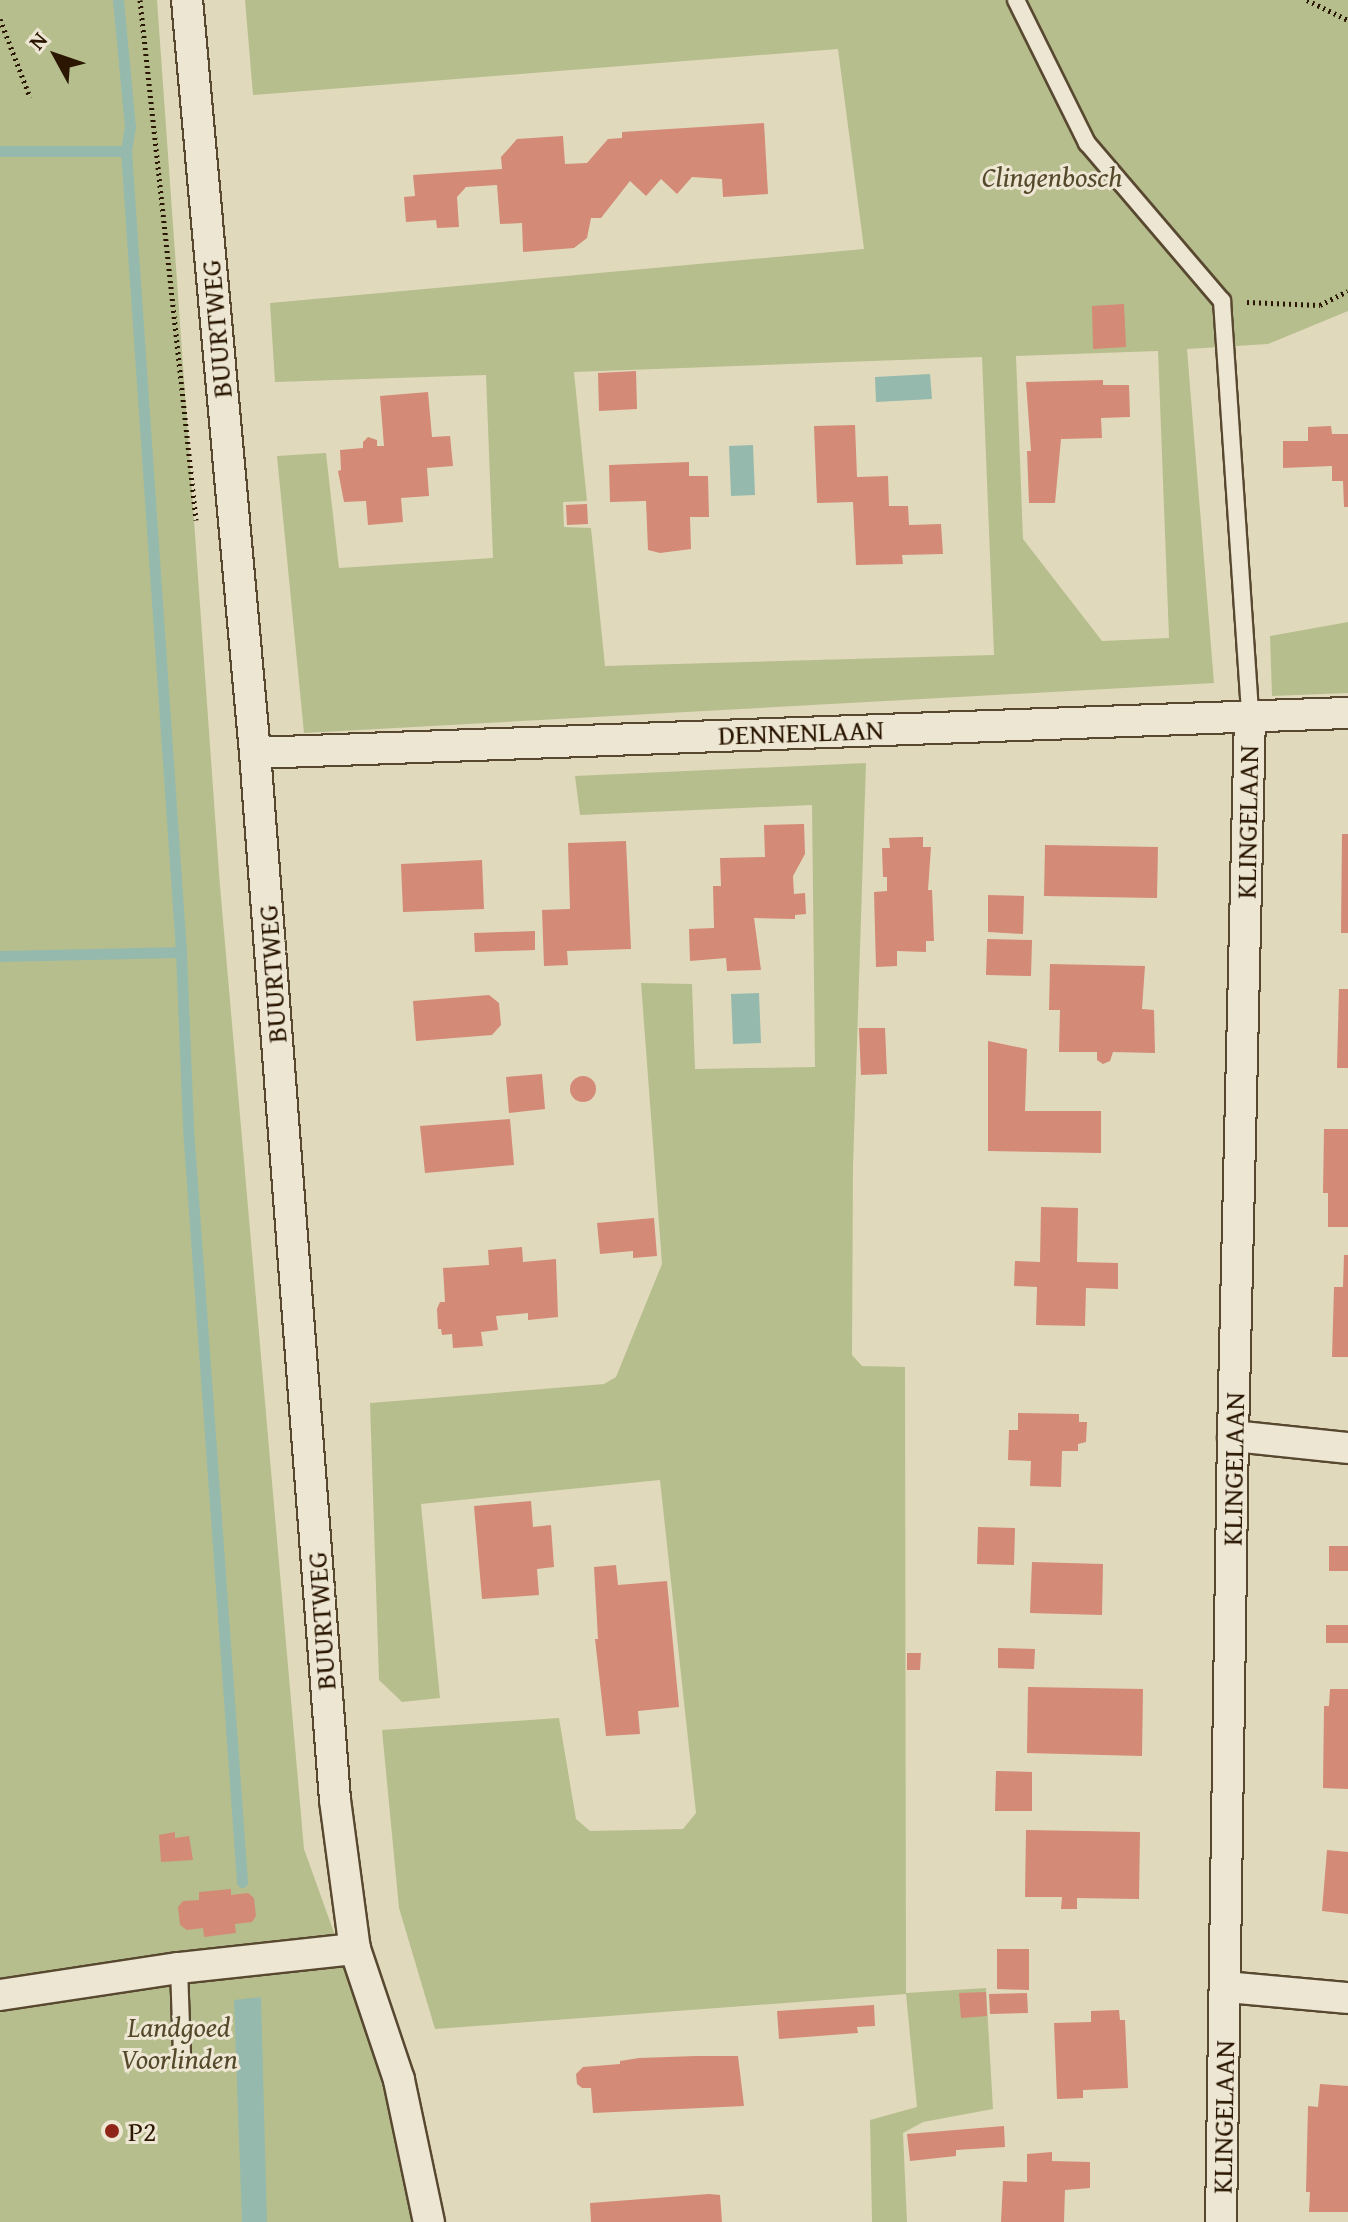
<!DOCTYPE html>
<style>
body{margin:0}
#map{position:relative;width:1348px;height:2222px;overflow:hidden;background:#e1d9bc;font-family:"Gentium Book Plus",serif}
div>[style]{position:absolute}
.green>*{inset:0;background:#b7be8d}
.water>*{inset:0;background:#95baad}
.stream>*{height:11px;margin:-5.5px;padding:0 5.5px;transform-origin:5.5px;border-radius:5.5px;background:#95baad}
.building>*{inset:0;background:#d38a76}
.round{border-radius:50%}
.path>*{height:5px;margin-top:-2.5px;transform-origin:0;background:repeating-linear-gradient(90deg,#2b1701 0 2px,transparent 0 6px)}
.roads{filter:drop-shadow(2px 0 #584830) drop-shadow(-2px 0 #584830) drop-shadow(0 2px #584830) drop-shadow(0 -2px #584830)}
.lane>*{height:16px;margin:-8px;padding:0 8px;transform-origin:8px;border-radius:8px;background:#ece6d3}
.street>*{height:30px;margin:-15px;padding:0 15px;transform-origin:15px;border-radius:15px;background:#ece6d3}
.dots>*{width:22px;height:22px;translate:-50% -50%;box-sizing:border-box;border:4px solid #ece6d3;border-radius:50%}
span{translate:-50% -50%;white-space:nowrap;text-align:center;line-height:1.15;-webkit-text-stroke:6px #ece6d3;paint-order:stroke}
.park-label{font-size:28px;color:#55492b;font-style:italic}
.street-label{font-size:28px;color:#2b1701}
.poi-label{font-size:28px;color:#2b1701}
.left{translate:0 -50%;text-align:left}
.north{position:absolute;left:16px;top:16px;width:80px;height:80px;-webkit-text-stroke:6px #ece6d3;paint-order:stroke;rotate:310deg;font-size:22px;font-weight:700;line-height:32px;text-align:center;color:#2b1701}
.north::after{content:'';display:block;margin:auto;width:28px;height:36px;background:#2b1701;clip-path:polygon(50% 0,100% 100%,50% 72%,0 100%)}
</style>
<div id="map">
<div class="green">
<i style="clip-path:polygon(0 0,157px 0,220px 886px,304px 1849px,351px 1980px,400px 2146px,412px 2222px,0 2222px)"></i>
<i style="clip-path:polygon(evenodd,245px 0,1348px 0,1348px 311px,1268px 344px,1187px 349px,1214px 683px,304px 733px,277px 456px,326px 453px,339px 568px,493px 558px,486px 375px,275px 382px,270px 303px,864px 249px,838px 49px,253px 95px,245px 0,1158px 351px,1169px 638px,1102px 641px,1023px 539px,1016px 356px,1158px 351px,245px 0,982px 357px,994px 655px,605px 666px,591px 528px,564px 527px,563px 502px,587px 501px,574px 372px,982px 357px)"></i>
<i style="clip-path:polygon(1348px 622px,1348px 693px,1272px 696px,1270px 636px)"></i>
<i style="clip-path:polygon(866px 763px,853px 1167px,852px 1355px,862px 1366px,905px 1367px,906px 1993px,986px 1988px,993px 2109px,923px 2122px,903px 2133px,907px 2222px,872px 2222px,870px 2120px,917px 2107px,906px 1994px,435px 2029px,399px 1908px,382px 1730px,559px 1718px,576px 1819px,590px 1831px,683px 1829px,696px 1813px,660px 1480px,421px 1504px,440px 1698px,402px 1702px,379px 1680px,370px 1403px,604px 1384px,616px 1377px,662px 1264px,641px 983px,692px 984px,695px 1069px,815px 1067px,812px 805px,580px 815px,575px 776px)"></i>
</div>
<div class="water">
<i style="clip-path:polygon(930px 374px,932px 399px,876px 402px,875px 377px)"></i>
<i style="clip-path:polygon(753px 445px,755px 495px,731px 496px,729px 446px)"></i>
<i style="clip-path:polygon(759px 993px,761px 1043px,733px 1044px,731px 994px)"></i>
<i style="clip-path:polygon(261px 1997px,267px 2222px,242px 2222px,234px 2000px)"></i>
</div>
<div class="stream">
<i style="left:118px;top:0;width:127px;rotate:84.6deg"></i>
<i style="left:130px;top:126px;width:25px;rotate:99deg"></i>
<i style="left:126px;top:151px;width:803px;rotate:86.07deg"></i>
<i style="left:181px;top:952px;width:176px;rotate:87.7deg"></i>
<i style="left:188px;top:1128px;width:756px;rotate:85.9deg"></i>
<i style="left:0;top:151px;width:126px"></i>
<i style="left:0;top:956px;width:181px;rotate:-1.3deg"></i>
</div>
<div class="building">
<i style="clip-path:polygon(764px 123px,768px 194px,723px 197px,722px 179px,692px 177px,677px 194px,661px 179px,646px 196px,630px 181px,601px 218px,591px 218px,587px 238px,574px 248px,523px 252px,522px 223px,500px 224px,497px 185px,466px 187px,457px 197px,459px 227px,437px 228px,436px 220px,406px 222px,404px 197px,415px 196px,413px 175px,502px 169px,501px 157px,517px 139px,563px 136px,565px 164px,587px 163px,608px 139px,622px 138px,622px 132px)"></i>
<i style="clip-path:polygon(1124px 304px,1126px 347px,1093px 349px,1092px 306px)"></i>
<i style="clip-path:polygon(636px 371px,637px 409px,599px 411px,598px 373px)"></i>
<i style="clip-path:polygon(1103px 380px,1103px 385px,1129px 385px,1130px 417px,1101px 418px,1102px 438px,1061px 439px,1055px 503px,1029px 503px,1027px 451px,1031px 451px,1026px 382px)"></i>
<i style="clip-path:polygon(428px 392px,432px 437px,450px 436px,453px 466px,427px 468px,429px 496px,401px 498px,403px 522px,368px 525px,366px 501px,344px 502px,338px 471px,341px 470px,340px 450px,363px 448px,363px 442px,368px 437px,377px 440px,377px 446px,384px 446px,380px 396px)"></i>
<i style="clip-path:polygon(855px 425px,857px 477px,888px 476px,889px 506px,908px 506px,909px 525px,941px 524px,943px 554px,902px 555px,903px 564px,856px 565px,853px 502px,817px 503px,814px 426px)"></i>
<i style="clip-path:polygon(1331px 426px,1332px 434px,1348px 434px,1348px 507px,1344px 507px,1343px 481px,1332px 481px,1332px 466px,1283px 468px,1283px 441px,1308px 441px,1308px 427px)"></i>
<i style="clip-path:polygon(689px 462px,689px 476px,708px 476px,709px 517px,690px 517px,691px 549px,660px 553px,648px 550px,646px 501px,610px 502px,609px 465px)"></i>
<i style="clip-path:polygon(587px 504px,588px 524px,567px 525px,566px 505px)"></i>
<i style="clip-path:polygon(804px 824px,805px 854px,793px 876px,794px 894px,805px 893px,806px 914px,795px 915px,795px 919px,754px 918px,761px 970px,727px 971px,726px 958px,690px 961px,689px 929px,714px 928px,713px 886px,721px 886px,720px 858px,765px 857px,764px 825px)"></i>
<i style="clip-path:polygon(1342px 834px,1348px 834px,1348px 933px,1341px 933px)"></i>
<i style="clip-path:polygon(919px 837px,923px 837px,923px 847px,931px 847px,928px 890px,932px 890px,934px 941px,926px 941px,926px 952px,897px 951px,897px 966px,876px 967px,874px 892px,887px 891px,887px 877px,883px 877px,882px 848px,890px 848px,889px 838px)"></i>
<i style="clip-path:polygon(626px 841px,631px 949px,567px 951px,568px 965px,544px 966px,542px 910px,570px 909px,568px 843px)"></i>
<i style="clip-path:polygon(1045px 845px,1158px 847px,1157px 898px,1044px 896px)"></i>
<i style="clip-path:polygon(482px 860px,484px 909px,403px 912px,401px 864px)"></i>
<i style="clip-path:polygon(988px 895px,1024px 896px,1023px 934px,988px 932px)"></i>
<i style="clip-path:polygon(535px 931px,535px 950px,475px 952px,474px 933px)"></i>
<i style="clip-path:polygon(987px 939px,1032px 940px,1031px 976px,986px 975px)"></i>
<i style="clip-path:polygon(1050px 964px,1145px 966px,1142px 1009px,1154px 1010px,1155px 1053px,1113px 1052px,1110px 1061px,1103px 1064px,1097px 1060px,1097px 1052px,1059px 1052px,1060px 1010px,1049px 1010px)"></i>
<i style="clip-path:polygon(1339px 989px,1348px 989px,1348px 1068px,1337px 1068px)"></i>
<i style="clip-path:polygon(489px 995px,499px 1003px,501px 1025px,492px 1035px,416px 1041px,413px 1001px)"></i>
<i style="clip-path:polygon(859px 1028px,885px 1028px,887px 1074px,861px 1075px)"></i>
<i style="clip-path:polygon(988px 1041px,1027px 1049px,1025px 1111px,1101px 1111px,1101px 1153px,988px 1151px)"></i>
<i style="clip-path:polygon(542px 1074px,545px 1109px,509px 1113px,506px 1077px)"></i>
<i class="round" style="left:570px;top:1076px;width:26px;height:26px"></i>
<i style="clip-path:polygon(510px 1119px,514px 1165px,425px 1173px,420px 1126px)"></i>
<i style="clip-path:polygon(1324px 1129px,1348px 1129px,1348px 1227px,1328px 1227px,1328px 1193px,1323px 1193px)"></i>
<i style="clip-path:polygon(1041px 1207px,1078px 1208px,1077px 1262px,1118px 1263px,1118px 1289px,1086px 1288px,1085px 1326px,1036px 1325px,1037px 1287px,1014px 1286px,1015px 1261px,1040px 1262px)"></i>
<i style="clip-path:polygon(654px 1218px,657px 1256px,633px 1258px,633px 1251px,600px 1254px,597px 1223px)"></i>
<i style="clip-path:polygon(522px 1247px,523px 1262px,556px 1259px,558px 1317px,528px 1320px,528px 1313px,496px 1316px,498px 1330px,481px 1332px,483px 1346px,453px 1348px,452px 1334px,442px 1335px,441px 1329px,438px 1329px,437px 1309px,440px 1302px,445px 1302px,443px 1268px,489px 1265px,488px 1250px)"></i>
<i style="clip-path:polygon(1344px 1255px,1348px 1255px,1348px 1357px,1332px 1357px,1334px 1287px,1343px 1287px)"></i>
<i style="clip-path:polygon(1018px 1413px,1079px 1414px,1079px 1422px,1087px 1422px,1086px 1442px,1078px 1444px,1078px 1451px,1062px 1451px,1061px 1487px,1030px 1486px,1031px 1461px,1008px 1460px,1009px 1430px,1018px 1430px)"></i>
<i style="clip-path:polygon(531px 1501px,533px 1527px,551px 1525px,554px 1567px,537px 1569px,539px 1595px,482px 1599px,474px 1506px)"></i>
<i style="clip-path:polygon(978px 1527px,1015px 1528px,1014px 1565px,977px 1564px)"></i>
<i style="clip-path:polygon(1329px 1546px,1348px 1546px,1348px 1571px,1329px 1571px)"></i>
<i style="clip-path:polygon(1032px 1562px,1103px 1564px,1102px 1615px,1030px 1613px)"></i>
<i style="clip-path:polygon(616px 1565px,618px 1585px,667px 1581px,679px 1707px,638px 1711px,640px 1734px,606px 1736px,595px 1639px,598px 1639px,594px 1567px)"></i>
<i style="clip-path:polygon(1326px 1625px,1348px 1625px,1348px 1643px,1326px 1643px)"></i>
<i style="clip-path:polygon(998px 1648px,1035px 1649px,1034px 1669px,998px 1668px)"></i>
<i style="clip-path:polygon(907px 1653px,921px 1653px,920px 1670px,907px 1670px)"></i>
<i style="clip-path:polygon(1028px 1687px,1143px 1689px,1142px 1756px,1027px 1753px)"></i>
<i style="clip-path:polygon(1330px 1689px,1348px 1689px,1348px 1789px,1323px 1788px,1324px 1706px,1329px 1706px)"></i>
<i style="clip-path:polygon(996px 1771px,1032px 1772px,1032px 1811px,995px 1811px)"></i>
<i style="clip-path:polygon(1026px 1830px,1140px 1832px,1139px 1899px,1077px 1898px,1077px 1909px,1061px 1909px,1062px 1897px,1025px 1897px)"></i>
<i style="clip-path:polygon(175px 1832px,175px 1838px,189px 1836px,193px 1860px,161px 1862px,159px 1835px)"></i>
<i style="clip-path:polygon(1327px 1850px,1348px 1852px,1348px 1914px,1322px 1911px)"></i>
<i style="clip-path:polygon(231px 1889px,231px 1895px,248px 1893px,254px 1898px,256px 1916px,252px 1922px,235px 1924px,236px 1933px,204px 1937px,203px 1928px,187px 1930px,180px 1925px,178px 1907px,183px 1901px,199px 1900px,199px 1892px)"></i>
<i style="clip-path:polygon(997px 1949px,1029px 1949px,1029px 1990px,997px 1989px)"></i>
<i style="clip-path:polygon(986px 1992px,987px 2016px,961px 2018px,959px 1993px)"></i>
<i style="clip-path:polygon(1027px 1993px,1028px 2013px,990px 2014px,989px 1994px)"></i>
<i style="clip-path:polygon(874px 2005px,875px 2026px,857px 2027px,858px 2033px,779px 2039px,777px 2011px)"></i>
<i style="clip-path:polygon(1119px 2010px,1120px 2020px,1125px 2020px,1128px 2088px,1083px 2090px,1083px 2098px,1057px 2099px,1054px 2023px,1091px 2022px,1091px 2011px)"></i>
<i style="clip-path:polygon(696px 2056px,738px 2056px,744px 2106px,593px 2113px,591px 2088px,582px 2088px,577px 2084px,576px 2074px,583px 2067px,620px 2064px,620px 2061px,639px 2058px)"></i>
<i style="clip-path:polygon(1320px 2084px,1348px 2086px,1348px 2212px,1309px 2212px,1310px 2192px,1306px 2192px,1308px 2106px,1318px 2107px)"></i>
<i style="clip-path:polygon(1004px 2126px,1005px 2147px,956px 2150px,956px 2156px,910px 2161px,907px 2134px)"></i>
<i style="clip-path:polygon(1052px 2152px,1052px 2161px,1090px 2162px,1090px 2188px,1065px 2190px,1064px 2222px,1001px 2222px,1003px 2181px,1027px 2182px,1027px 2154px)"></i>
<i style="clip-path:polygon(709px 2194px,720px 2195px,722px 2222px,591px 2222px,590px 2203px)"></i>
</div>
<div class="path">
<i style="left:140px;top:0;width:523px;rotate:83.85deg"></i>
<i style="left:1307px;top:0;width:46px;rotate:26deg"></i>
<i style="left:0;top:19px;width:84px;rotate:69deg"></i>
<i style="left:1247px;top:302px;width:73px;rotate:2.4deg"></i>
<i style="left:1320px;top:305px;width:31px;rotate:-27deg"></i>
</div>
<div class="roads">
<div class="lane">
<i style="left:1016px;top:0;width:160px;rotate:63.6deg"></i>
<i style="left:1087px;top:143px;width:208px;rotate:49.5deg"></i>
<i style="left:1222px;top:301px;width:417px;rotate:86.1deg"></i>
<i style="left:179px;top:1968px;width:88px;rotate:88deg"></i>
</div>
<div class="street">
<i style="left:187px;top:0;width:756px;rotate:84.84deg"></i>
<i style="left:255px;top:753px;width:1050px;rotate:85.63deg"></i>
<i style="left:335px;top:1800px;width:150px;rotate:82.4deg"></i>
<i style="left:355px;top:1949px;width:138px;rotate:71.4deg"></i>
<i style="left:399px;top:2080px;width:145px;rotate:78.1deg"></i>
<i style="left:255px;top:753px;width:1094px;rotate:-2.1deg"></i>
<i style="left:1233px;top:1436px;width:116px;rotate:6deg"></i>
<i style="left:1226px;top:1987px;width:122px;rotate:5.2deg"></i>
<i style="left:0;top:1995px;width:181px;rotate:-8.6deg"></i>
<i style="left:179px;top:1968px;width:177px;rotate:-6.2deg"></i>
<i style="left:1221px;top:2222px;width:786px;rotate:-89.13deg"></i>
<i style="left:1233px;top:1436px;width:719px;rotate:-88.65deg"></i>
</div>
</div>
<div class="dots">
<i style="left:112px;top:2131px;background:#8f2418"></i>
</div>
<div class="park-label">
<span style="left:1052px;top:177px">Clingenbosch</span>
<span style="left:179px;top:2043px">Landgoed<br>Voorlinden</span>
</div>
<div class="street-label">
<span style="left:216px;top:329px;rotate:-95deg">BUURTWEG</span>
<span style="left:801px;top:732px;rotate:-2deg">DENNENLAAN</span>
<span style="left:1247px;top:822px;rotate:-89deg">KLINGELAAN</span>
<span style="left:272px;top:974px;rotate:-94deg">BUURTWEG</span>
<span style="left:1233px;top:1469px;rotate:-89deg">KLINGELAAN</span>
<span style="left:321px;top:1621px;rotate:-94deg">BUURTWEG</span>
<span style="left:1223px;top:2117px;rotate:-89deg">KLINGELAAN</span>
</div>
<div class="poi-label">
<span class="left" style="left:128px;top:2131px">P2</span>
</div>
<div class="north">N</div>
</div>
